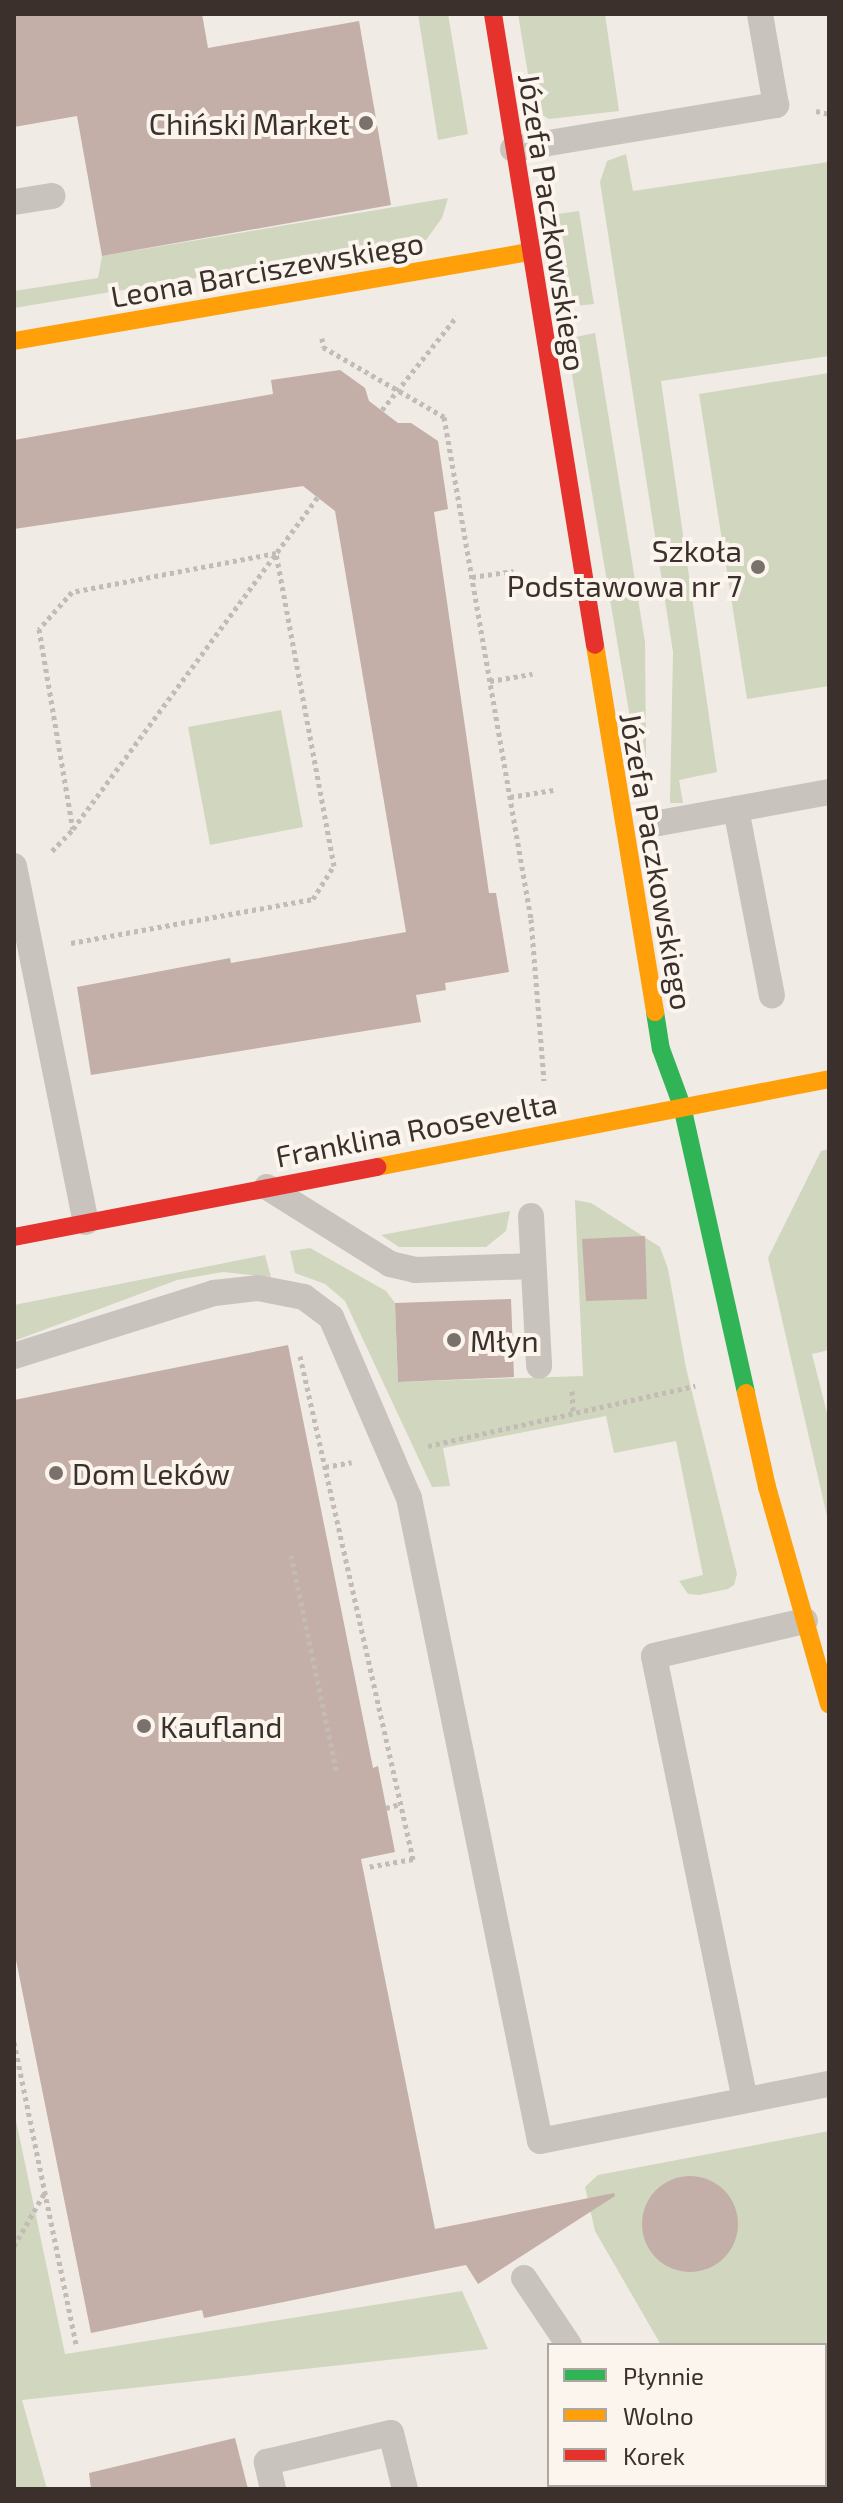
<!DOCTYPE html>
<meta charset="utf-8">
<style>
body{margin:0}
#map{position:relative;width:843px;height:2503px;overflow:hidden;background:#f0ebe5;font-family:"Exo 2",sans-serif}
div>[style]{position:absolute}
.green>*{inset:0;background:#d1d6bf}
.building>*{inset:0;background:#c3afa7}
.round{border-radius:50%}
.path>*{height:5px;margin-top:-2.5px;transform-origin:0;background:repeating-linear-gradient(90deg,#c2bbb6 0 4px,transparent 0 8px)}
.lane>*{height:26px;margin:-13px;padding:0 13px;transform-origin:13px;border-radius:13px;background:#c9c3be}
.fast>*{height:18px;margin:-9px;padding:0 9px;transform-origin:9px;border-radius:9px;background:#30b455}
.slow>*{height:18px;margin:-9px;padding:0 9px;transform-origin:9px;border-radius:9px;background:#ff9f0a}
.jam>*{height:18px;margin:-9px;padding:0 9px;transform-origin:9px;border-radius:9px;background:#e5322d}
.dots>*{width:22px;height:22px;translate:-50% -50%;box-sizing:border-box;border:4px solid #fbf5ee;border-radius:50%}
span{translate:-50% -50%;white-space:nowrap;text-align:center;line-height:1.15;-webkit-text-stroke:8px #fbf5ee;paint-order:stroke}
.poi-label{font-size:30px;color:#3b302b}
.right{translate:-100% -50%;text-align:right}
.left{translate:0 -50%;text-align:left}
.street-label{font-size:30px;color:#3b302b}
.frame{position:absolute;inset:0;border:16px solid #3b302b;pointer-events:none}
.legend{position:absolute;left:547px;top:2343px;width:280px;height:144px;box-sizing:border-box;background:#fbf5ee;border:2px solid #aea6a0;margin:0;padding:10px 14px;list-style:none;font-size:24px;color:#3b302b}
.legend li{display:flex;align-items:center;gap:16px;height:40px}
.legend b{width:40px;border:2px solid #aea6a0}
</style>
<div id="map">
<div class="green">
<i style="clip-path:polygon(418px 14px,448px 14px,468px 134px,438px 140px)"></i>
<i style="clip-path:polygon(518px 14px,605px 14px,619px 111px,549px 119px,534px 110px)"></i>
<i style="clip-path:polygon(626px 154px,633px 191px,828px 162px,829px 169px,829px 356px,661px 381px,717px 772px,679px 780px,683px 803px,670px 803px,673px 652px,600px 182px,607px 161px)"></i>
<i style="clip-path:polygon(448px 198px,442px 218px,426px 240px,14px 308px,14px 291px,98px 278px,102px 256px)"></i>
<i style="clip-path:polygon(579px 211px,594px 304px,565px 307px,550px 215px)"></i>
<i style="clip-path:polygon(595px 333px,645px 642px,646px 757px,638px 765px,566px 339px)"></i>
<i style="clip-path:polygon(829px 373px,829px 686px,747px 699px,699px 394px)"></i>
<i style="clip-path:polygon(281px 710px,303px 827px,210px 845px,188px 727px)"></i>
<i style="clip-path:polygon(829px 1149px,829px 1350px,812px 1354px,829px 1421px,829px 1525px,768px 1258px,821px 1151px)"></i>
<i style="clip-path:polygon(575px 1200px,591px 1203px,660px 1247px,668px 1269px,686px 1368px,737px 1574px,734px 1585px,728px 1589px,699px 1595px,688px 1594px,679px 1581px,703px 1575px,676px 1441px,614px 1453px,606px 1416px,443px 1448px,450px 1486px,432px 1487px,345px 1301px,325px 1284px,295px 1273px,290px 1251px,310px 1248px,386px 1291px,395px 1303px,398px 1382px,583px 1376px)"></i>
<i style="clip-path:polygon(510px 1211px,506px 1231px,486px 1247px,399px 1247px,381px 1235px)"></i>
<i style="clip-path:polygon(265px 1255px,271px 1277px,223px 1272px,177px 1280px,14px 1341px,14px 1305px)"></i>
<i style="clip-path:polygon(14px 2111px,65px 2354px,462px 2291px,488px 2349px,22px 2400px,47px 2489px,14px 2489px)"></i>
<i style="clip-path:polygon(829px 2131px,829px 2489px,744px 2489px,742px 2485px,825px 2485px,825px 2345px,661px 2345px,595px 2231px,585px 2187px,598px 2175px)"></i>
</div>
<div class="building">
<i style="clip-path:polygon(14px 14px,202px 14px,208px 48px,359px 21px,391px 205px,102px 256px,77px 116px,14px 127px)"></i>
<i style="clip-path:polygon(340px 370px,365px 388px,369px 401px,398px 423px,411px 423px,438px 441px,448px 509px,434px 512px,489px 893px,496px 893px,509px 972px,445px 983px,446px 990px,416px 995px,421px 1022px,91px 1075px,77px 987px,230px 958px,231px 963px,406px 932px,335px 511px,303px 486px,14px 529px,14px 440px,273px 394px,271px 380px)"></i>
<i style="clip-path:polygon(645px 1236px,647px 1299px,586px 1301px,582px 1239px)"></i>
<i style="clip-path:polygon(511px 1299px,514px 1377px,398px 1382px,395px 1303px)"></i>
<i style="clip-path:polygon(288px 1345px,373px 1768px,378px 1766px,395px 1852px,361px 1859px,435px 2229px,614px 2193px,615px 2196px,478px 2284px,466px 2265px,204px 2318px,202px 2310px,91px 2333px,14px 1950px,14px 1400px)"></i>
<i class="round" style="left:642px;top:2176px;width:96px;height:96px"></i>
<i style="clip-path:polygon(235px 2438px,248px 2489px,91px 2489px,89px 2473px)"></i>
</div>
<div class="path">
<i style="left:816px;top:111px;width:13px;rotate:13deg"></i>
<i style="left:322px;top:338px;width:9px;rotate:84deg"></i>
<i style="left:323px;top:347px;width:140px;rotate:30deg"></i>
<i style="left:444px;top:417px;width:509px;rotate:80.17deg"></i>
<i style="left:531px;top:919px;width:162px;rotate:85.4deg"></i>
<i style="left:382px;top:410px;width:120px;rotate:-51.4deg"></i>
<i style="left:472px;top:577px;width:42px;rotate:-8.1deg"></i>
<i style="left:490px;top:681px;width:43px;rotate:-9.5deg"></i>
<i style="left:510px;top:797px;width:44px;rotate:-9.2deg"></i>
<i style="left:52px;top:851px;width:30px;rotate:-46deg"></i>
<i style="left:73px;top:829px;width:413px;rotate:-53.6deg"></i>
<i style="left:71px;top:943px;width:246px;rotate:-10.3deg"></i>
<i style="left:313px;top:899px;width:39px;rotate:-58deg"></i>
<i style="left:334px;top:866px;width:318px;rotate:-100.5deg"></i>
<i style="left:276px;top:553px;width:208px;rotate:169.2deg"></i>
<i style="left:72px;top:592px;width:50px;rotate:131.7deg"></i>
<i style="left:39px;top:629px;width:203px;rotate:80.4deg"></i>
<i style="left:300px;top:1356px;width:516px;rotate:77.34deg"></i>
<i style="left:413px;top:1859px;width:46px;rotate:169.9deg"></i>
<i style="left:572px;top:1391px;width:22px;rotate:87deg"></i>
<i style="left:428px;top:1446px;width:274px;rotate:-12.7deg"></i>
<i style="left:325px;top:1467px;width:27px;rotate:-10deg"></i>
<i style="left:291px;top:1555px;width:224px;rotate:78.1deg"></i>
<i style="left:386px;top:1808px;width:15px;rotate:-16deg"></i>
<i style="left:14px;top:2042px;width:308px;rotate:78.4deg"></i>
<i style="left:14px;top:2246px;width:62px;rotate:-60.1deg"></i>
</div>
<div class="lane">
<i style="left:513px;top:149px;width:267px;rotate:-9.5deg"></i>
<i style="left:776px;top:105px;width:92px;rotate:-100deg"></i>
<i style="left:14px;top:202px;width:39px;rotate:-9deg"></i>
<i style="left:736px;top:809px;width:190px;rotate:79.1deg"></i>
<i style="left:659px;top:823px;width:173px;rotate:-10.3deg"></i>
<i style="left:14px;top:866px;width:363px;rotate:78.6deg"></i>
<i style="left:267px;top:1187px;width:145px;rotate:32deg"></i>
<i style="left:390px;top:1264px;width:26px;rotate:13deg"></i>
<i style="left:415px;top:1270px;width:118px;rotate:-1.9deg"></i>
<i style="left:531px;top:1216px;width:150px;rotate:86.9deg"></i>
<i style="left:14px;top:1356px;width:210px;rotate:-17.5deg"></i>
<i style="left:214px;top:1293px;width:44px;rotate:-6.5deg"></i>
<i style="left:258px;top:1288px;width:47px;rotate:11.1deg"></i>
<i style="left:304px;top:1297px;width:34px;rotate:37deg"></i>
<i style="left:331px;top:1317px;width:197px;rotate:66.7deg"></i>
<i style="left:409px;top:1498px;width:656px;rotate:78.48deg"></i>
<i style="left:540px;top:2141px;width:295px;rotate:-11.2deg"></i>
<i style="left:745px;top:2100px;width:453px;rotate:-101.6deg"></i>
<i style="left:654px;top:1656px;width:155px;rotate:-13.1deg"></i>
<i style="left:524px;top:2278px;width:81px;rotate:56.1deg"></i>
<i style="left:664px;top:2485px;width:5px;rotate:53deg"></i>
<i style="left:273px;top:2489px;width:28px;rotate:-103deg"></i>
<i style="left:267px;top:2462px;width:127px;rotate:-13.2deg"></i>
<i style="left:391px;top:2433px;width:58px;rotate:76deg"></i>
</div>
<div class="fast">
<i style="left:655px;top:1012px;width:37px;rotate:81deg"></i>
<i style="left:661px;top:1049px;width:61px;rotate:69.8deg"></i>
<i style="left:682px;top:1106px;width:294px;rotate:77.4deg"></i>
</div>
<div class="slow">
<i style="left:14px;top:341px;width:523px;rotate:-9.8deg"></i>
<i style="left:595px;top:645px;width:372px;rotate:80.7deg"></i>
<i style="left:377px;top:1167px;width:460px;rotate:-11deg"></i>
<i style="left:746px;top:1393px;width:96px;rotate:77.4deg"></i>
<i style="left:767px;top:1487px;width:226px;rotate:74.1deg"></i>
</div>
<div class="jam">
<i style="left:493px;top:14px;width:639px;rotate:80.82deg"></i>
<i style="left:14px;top:1237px;width:370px;rotate:-10.9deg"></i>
</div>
<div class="dots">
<i style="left:366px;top:123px;background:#7a716c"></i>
<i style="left:758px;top:567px;background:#7a716c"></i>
<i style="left:454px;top:1340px;background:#7a716c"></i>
<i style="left:56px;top:1473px;background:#7a716c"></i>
<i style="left:144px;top:1726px;background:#7a716c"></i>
</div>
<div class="poi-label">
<span class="right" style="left:350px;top:123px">Chiński Market</span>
<span class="right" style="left:742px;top:567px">Szkoła<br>Podstawowa nr 7</span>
<span class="left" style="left:470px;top:1340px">Młyn</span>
<span class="left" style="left:72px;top:1473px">Dom Leków</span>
<span class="left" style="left:160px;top:1726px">Kaufland</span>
</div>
<div class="street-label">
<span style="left:553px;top:222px;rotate:81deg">Józefa Paczkowskiego</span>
<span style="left:267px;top:269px;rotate:-10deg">Leona Barciszewskiego</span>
<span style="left:657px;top:861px;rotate:80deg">Józefa Paczkowskiego</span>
<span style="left:416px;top:1129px;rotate:-11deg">Franklina Roosevelta</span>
</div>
<div class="frame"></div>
<ul class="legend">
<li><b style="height:10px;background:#30b455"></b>Płynnie</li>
<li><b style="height:10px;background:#ff9f0a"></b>Wolno</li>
<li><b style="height:10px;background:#e5322d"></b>Korek</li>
</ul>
</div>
